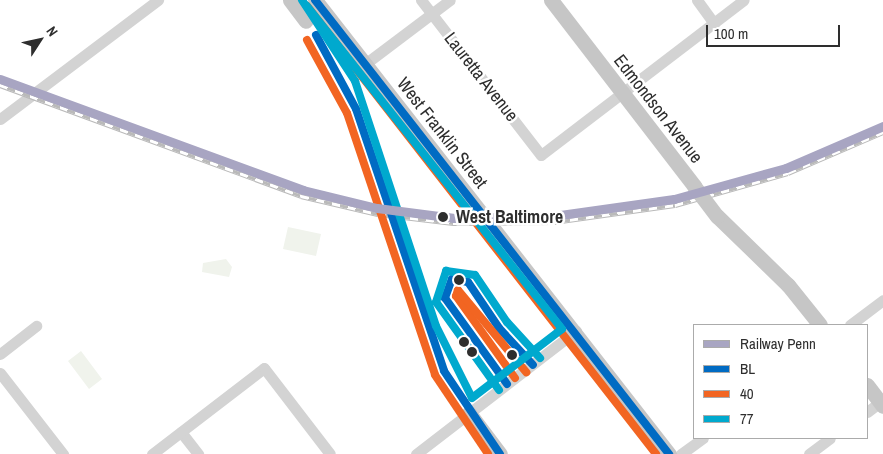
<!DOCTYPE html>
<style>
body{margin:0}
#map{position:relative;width:883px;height:454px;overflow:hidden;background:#fff;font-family:"Archivo Narrow",sans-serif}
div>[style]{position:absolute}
.green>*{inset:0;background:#f0f3ec}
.minor>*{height:11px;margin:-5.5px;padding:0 5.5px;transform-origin:5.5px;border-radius:5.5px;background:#d3d3d3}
.major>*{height:15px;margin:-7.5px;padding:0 7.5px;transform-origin:7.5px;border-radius:7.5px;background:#c6c6c6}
.rail>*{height:4.5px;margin-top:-2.25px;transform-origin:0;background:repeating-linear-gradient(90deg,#fff 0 8px,#bababa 0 16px);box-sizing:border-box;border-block:1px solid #bababa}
.major-bridge>*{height:15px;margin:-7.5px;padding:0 7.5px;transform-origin:7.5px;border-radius:7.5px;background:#c6c6c6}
.bus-1>*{height:8px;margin:-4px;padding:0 4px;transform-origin:4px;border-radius:4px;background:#006bc3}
.bus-2>*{height:8px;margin:-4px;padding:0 4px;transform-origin:4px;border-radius:4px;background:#f26522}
.bus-3>*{height:8px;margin:-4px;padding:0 4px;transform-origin:4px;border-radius:4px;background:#00a9ce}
.rail-1>*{height:9px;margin:-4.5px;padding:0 4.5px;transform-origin:4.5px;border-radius:4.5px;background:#a8a5c2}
.dots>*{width:14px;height:14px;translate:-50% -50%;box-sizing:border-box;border:2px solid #fff;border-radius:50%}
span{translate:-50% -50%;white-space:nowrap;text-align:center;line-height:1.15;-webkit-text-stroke:5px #fff;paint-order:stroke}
.street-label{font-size:18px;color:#2e2e2e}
.stop-label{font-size:18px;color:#2e2e2e;font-weight:700}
.left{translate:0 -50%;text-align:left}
.legend{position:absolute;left:693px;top:324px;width:175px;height:115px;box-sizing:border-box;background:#fff;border:1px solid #ababab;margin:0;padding:6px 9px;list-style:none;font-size:15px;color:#2e2e2e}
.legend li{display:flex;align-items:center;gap:10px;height:25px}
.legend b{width:25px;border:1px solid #ababab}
.north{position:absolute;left:15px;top:15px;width:50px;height:50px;-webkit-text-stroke:4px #fff;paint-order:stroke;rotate:55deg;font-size:14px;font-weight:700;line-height:20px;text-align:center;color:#2e2e2e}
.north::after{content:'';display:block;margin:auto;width:18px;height:22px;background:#2e2e2e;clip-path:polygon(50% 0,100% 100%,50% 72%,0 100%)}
.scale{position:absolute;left:706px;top:25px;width:134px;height:22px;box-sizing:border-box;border:2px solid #2e2e2e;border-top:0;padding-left:6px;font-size:15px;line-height:18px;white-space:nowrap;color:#2e2e2e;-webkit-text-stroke:4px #fff;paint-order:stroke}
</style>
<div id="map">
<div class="green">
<i style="clip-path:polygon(288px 227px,321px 234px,316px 256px,283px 249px)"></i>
<i style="clip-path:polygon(226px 259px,232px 267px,229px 277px,202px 272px,203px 263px)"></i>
<i style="clip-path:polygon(81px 351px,102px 379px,89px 389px,68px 361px)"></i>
</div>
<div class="minor">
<i style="left:421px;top:0;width:196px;rotate:52.3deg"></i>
<i style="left:541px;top:155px;width:255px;rotate:-37.4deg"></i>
<i style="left:697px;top:0;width:29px;rotate:54deg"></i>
<i style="left:365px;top:64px;width:106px;rotate:-37deg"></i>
<i style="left:0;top:119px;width:198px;rotate:-37deg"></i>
<i style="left:850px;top:325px;width:41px;rotate:-37.1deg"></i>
<i style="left:0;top:354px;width:46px;rotate:-37.9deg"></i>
<i style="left:0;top:373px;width:103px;rotate:52.1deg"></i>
<i style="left:867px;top:412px;width:20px;rotate:-37deg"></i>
<i style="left:181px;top:432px;width:28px;rotate:52deg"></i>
<i style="left:152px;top:454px;width:141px;rotate:-37.5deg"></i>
<i style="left:264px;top:368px;width:108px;rotate:52.5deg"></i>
<i style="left:416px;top:454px;width:202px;rotate:-37.6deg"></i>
<i style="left:681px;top:454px;width:27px;rotate:-36deg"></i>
<i style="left:809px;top:454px;width:26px;rotate:-37deg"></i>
</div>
<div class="major">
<i style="left:290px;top:0;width:26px;rotate:53deg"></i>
<i style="left:315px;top:0;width:576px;rotate:52.06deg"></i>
<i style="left:551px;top:0;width:235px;rotate:52.4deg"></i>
<i style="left:717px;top:216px;width:99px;rotate:44.2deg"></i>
<i style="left:788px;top:285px;width:51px;rotate:51.3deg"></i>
<i style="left:867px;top:385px;width:26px;rotate:53deg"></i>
<i style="left:469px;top:413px;width:51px;rotate:52.9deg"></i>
</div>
<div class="rail">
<i style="left:0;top:85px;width:321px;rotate:20.2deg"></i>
<i style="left:301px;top:196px;width:79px;rotate:13.2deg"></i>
<i style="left:378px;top:214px;width:76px;rotate:6.8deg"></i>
<i style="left:453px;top:223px;width:101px;rotate:-0.6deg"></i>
<i style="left:554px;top:222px;width:122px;rotate:-8deg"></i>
<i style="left:675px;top:205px;width:117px;rotate:-15.8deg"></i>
<i style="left:788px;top:173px;width:103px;rotate:-23.3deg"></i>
</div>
<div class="major-bridge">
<i style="left:694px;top:186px;width:38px;rotate:53deg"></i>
</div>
<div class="bus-1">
<i style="left:315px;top:0;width:576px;rotate:52.06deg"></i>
<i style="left:316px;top:35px;width:84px;rotate:61.6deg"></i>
<i style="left:356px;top:109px;width:276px;rotate:71.4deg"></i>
<i style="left:444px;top:371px;width:100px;rotate:56deg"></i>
<i style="left:507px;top:384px;width:106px;rotate:-125.8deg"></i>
<i style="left:445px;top:298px;width:20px;rotate:-70deg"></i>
<i style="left:452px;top:279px;width:16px;rotate:11deg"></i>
<i style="left:468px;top:282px;width:55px;rotate:56deg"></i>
<i style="left:499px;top:328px;width:50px;rotate:47.4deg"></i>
</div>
<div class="bus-2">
<i style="left:307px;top:6px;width:568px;rotate:52.08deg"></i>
<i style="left:307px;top:40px;width:83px;rotate:61.3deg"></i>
<i style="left:347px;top:113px;width:276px;rotate:71.4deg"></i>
<i style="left:435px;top:375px;width:95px;rotate:56.1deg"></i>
<i style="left:515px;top:378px;width:101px;rotate:-125.7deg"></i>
<i style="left:456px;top:296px;width:6px;rotate:-72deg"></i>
<i style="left:458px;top:290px;width:107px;rotate:50.3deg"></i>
</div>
<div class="bus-3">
<i style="left:302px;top:0;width:97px;rotate:56.8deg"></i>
<i style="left:355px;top:81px;width:258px;rotate:71.7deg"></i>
<i style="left:436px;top:326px;width:80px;rotate:63.4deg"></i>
<i style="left:472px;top:398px;width:113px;rotate:-37.5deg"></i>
<i style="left:562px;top:329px;width:412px;rotate:-128.3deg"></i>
<i style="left:499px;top:390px;width:108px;rotate:-125.6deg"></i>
<i style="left:436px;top:302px;width:33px;rotate:-72deg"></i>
<i style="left:446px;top:271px;width:29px;rotate:8deg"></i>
<i style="left:475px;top:275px;width:57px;rotate:55.8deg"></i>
<i style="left:507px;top:322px;width:49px;rotate:47.5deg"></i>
</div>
<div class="rail-1">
<i style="left:0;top:79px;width:323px;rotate:20.1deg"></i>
<i style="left:303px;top:190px;width:76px;rotate:13.7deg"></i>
<i style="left:377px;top:208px;width:78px;rotate:7.4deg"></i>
<i style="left:454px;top:218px;width:99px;rotate:-1.2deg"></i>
<i style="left:553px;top:216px;width:122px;rotate:-8deg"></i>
<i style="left:674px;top:199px;width:116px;rotate:-15.5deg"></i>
<i style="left:786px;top:168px;width:106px;rotate:-23.4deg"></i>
</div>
<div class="dots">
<i style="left:443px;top:217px;background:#2e2e2e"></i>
<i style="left:459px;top:280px;background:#2e2e2e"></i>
<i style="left:464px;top:342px;background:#2e2e2e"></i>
<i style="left:472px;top:352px;background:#2e2e2e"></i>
<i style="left:512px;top:355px;background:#2e2e2e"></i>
</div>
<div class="street-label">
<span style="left:481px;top:77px;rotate:52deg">Lauretta Avenue</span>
<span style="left:658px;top:109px;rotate:52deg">Edmondson Avenue</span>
<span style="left:442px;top:133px;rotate:52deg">West Franklin Street</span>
</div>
<div class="stop-label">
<span class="left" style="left:456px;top:217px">West Baltimore</span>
</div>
<ul class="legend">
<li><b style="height:6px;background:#a8a5c2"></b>Railway Penn</li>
<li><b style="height:6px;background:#006bc3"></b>BL</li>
<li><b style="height:6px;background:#f26522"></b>40</li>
<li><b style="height:6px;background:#00a9ce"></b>77</li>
</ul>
<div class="north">N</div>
<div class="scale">100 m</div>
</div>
